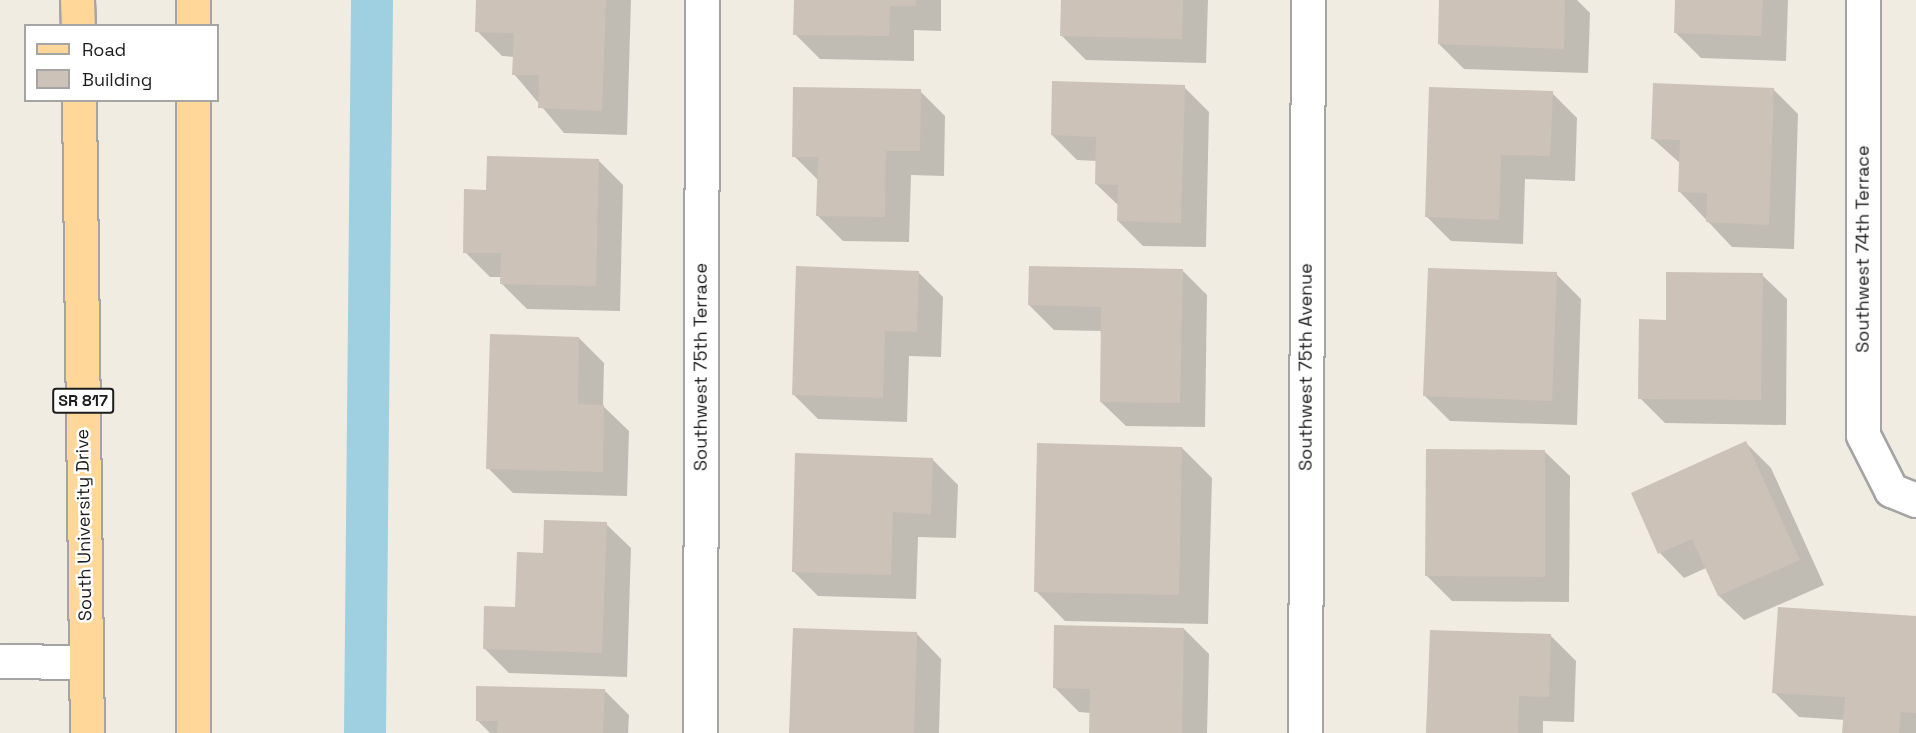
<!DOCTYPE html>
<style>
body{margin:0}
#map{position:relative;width:1916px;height:733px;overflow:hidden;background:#f0ece2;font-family:"Space Grotesk",sans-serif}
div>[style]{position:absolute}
.shadow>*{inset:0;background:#0003}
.canal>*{height:42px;margin:-21px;padding:0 21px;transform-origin:21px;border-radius:21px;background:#9ed0e2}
.building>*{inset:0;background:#ccc2b8}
.roads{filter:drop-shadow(2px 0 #a4a4a4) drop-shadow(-2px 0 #a4a4a4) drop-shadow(0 2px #a4a4a4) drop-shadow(0 -2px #a4a4a4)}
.minor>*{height:33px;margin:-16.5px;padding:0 16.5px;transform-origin:16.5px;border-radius:16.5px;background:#fff}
.major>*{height:33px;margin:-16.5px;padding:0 16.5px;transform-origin:16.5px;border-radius:16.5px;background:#ffd798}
span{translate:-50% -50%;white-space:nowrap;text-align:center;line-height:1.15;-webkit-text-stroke:5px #fff;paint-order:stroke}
.shield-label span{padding:2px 4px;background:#fff;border:2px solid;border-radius:4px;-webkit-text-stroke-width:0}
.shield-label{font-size:16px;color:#1d1d1d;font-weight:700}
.street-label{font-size:18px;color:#1d1d1d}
.legend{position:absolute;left:24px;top:24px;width:195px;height:78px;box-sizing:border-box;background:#fff;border:2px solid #a5a5a5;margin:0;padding:8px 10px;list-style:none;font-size:18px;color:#1d1d1d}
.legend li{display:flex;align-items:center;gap:12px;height:30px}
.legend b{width:30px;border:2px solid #a5a5a5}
</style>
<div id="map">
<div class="shadow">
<i style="clip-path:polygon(478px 0,631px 0,627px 135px,564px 133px,514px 74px,515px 57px,502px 56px,477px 31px)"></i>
<i style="clip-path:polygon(795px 0,941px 0,941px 31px,914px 30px,914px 61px,820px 59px,795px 34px)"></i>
<i style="clip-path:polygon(1062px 0,1208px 0,1206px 63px,1086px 60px,1061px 35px)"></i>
<i style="clip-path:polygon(1441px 0,1577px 0,1590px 13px,1588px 73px,1464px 69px,1439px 44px)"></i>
<i style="clip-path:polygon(1677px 0,1788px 0,1786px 61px,1701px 58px,1676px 33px)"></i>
<i style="clip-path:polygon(1184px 87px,1209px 112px,1206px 247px,1143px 246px,1118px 221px,1119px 206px,1096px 184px,1097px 161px,1077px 160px,1052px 135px)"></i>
<i style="clip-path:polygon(1773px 89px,1798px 114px,1794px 249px,1732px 247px,1680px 192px,1681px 164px,1653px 139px)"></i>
<i style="clip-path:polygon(920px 91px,945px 116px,944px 176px,911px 175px,909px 242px,843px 241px,818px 216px,819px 181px,794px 156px)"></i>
<i style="clip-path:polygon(1552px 93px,1577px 118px,1575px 181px,1525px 179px,1523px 244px,1451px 241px,1426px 216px)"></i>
<i style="clip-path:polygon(598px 160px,623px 185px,620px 311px,527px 309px,502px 284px,502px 277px,490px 277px,465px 252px)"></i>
<i style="clip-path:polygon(1182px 270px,1207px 295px,1205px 427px,1126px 426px,1101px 402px,1102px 331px,1054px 330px,1029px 305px)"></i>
<i style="clip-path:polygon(918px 272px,943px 297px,941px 357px,909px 356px,907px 422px,818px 419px,793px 394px)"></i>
<i style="clip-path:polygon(1556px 274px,1581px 299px,1577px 425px,1450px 421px,1425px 396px)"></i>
<i style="clip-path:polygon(1762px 275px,1787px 299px,1786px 425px,1665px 423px,1640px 398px,1667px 321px)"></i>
<i style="clip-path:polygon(579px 338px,604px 363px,603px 406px,629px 431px,627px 496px,513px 493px,488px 468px)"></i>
<i style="clip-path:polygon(1746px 443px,1771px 468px,1824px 585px,1744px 620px,1719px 596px,1706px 568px,1684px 578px,1660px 553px)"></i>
<i style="clip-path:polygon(1182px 448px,1212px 478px,1208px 624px,1065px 621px,1036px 591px)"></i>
<i style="clip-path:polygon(1545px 452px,1570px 476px,1569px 602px,1452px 601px,1427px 576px)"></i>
<i style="clip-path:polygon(933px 460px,958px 485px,956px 538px,918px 537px,916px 599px,818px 596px,793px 571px)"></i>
<i style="clip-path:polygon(606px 524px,631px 548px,627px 677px,509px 673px,484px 648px,516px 609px,545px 554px)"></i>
<i style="clip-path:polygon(1916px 618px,1916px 733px,1844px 733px,1845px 720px,1799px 717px,1774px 692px)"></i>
<i style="clip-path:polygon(1184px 629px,1209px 654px,1207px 733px,1091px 733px,1091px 713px,1079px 712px,1054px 687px)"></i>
<i style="clip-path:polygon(917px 634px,941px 659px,939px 733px,791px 733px)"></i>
<i style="clip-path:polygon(1551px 636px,1576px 661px,1574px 722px,1543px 721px,1543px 733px,1428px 733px)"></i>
<i style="clip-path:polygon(604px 690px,629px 715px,628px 733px,490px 733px,477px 720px)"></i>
</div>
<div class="canal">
<i style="left:365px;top:733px;width:733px;rotate:-89.45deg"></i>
</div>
<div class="building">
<i style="clip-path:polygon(476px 0,606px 0,602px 111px,538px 108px,539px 75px,512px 75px,514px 33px,475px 32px)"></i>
<i style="clip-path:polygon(794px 0,916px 0,916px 6px,890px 6px,889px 36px,793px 35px)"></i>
<i style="clip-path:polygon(1061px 0,1183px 0,1182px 39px,1060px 36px)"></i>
<i style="clip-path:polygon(1439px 0,1565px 0,1564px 49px,1438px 44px)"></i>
<i style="clip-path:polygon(1675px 0,1763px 0,1761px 36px,1674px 33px)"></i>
<i style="clip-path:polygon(1052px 81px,1185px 85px,1181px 223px,1117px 221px,1118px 185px,1095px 184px,1096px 137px,1051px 135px)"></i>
<i style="clip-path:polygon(1653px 83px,1774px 88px,1769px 225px,1706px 222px,1707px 193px,1678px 192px,1680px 140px,1651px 139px)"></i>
<i style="clip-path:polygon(793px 87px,921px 89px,920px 151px,886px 151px,885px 217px,816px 216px,818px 157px,792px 157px)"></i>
<i style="clip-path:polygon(1429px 87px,1553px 91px,1550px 156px,1501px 155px,1499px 220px,1425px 217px)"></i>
<i style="clip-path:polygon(487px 156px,599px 159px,596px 286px,500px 284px,501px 253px,463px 253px,464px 189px,486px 190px)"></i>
<i style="clip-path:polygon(796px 266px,919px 271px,917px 332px,885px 331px,883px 398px,792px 395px)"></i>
<i style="clip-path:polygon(1029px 266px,1183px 269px,1180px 403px,1100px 402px,1101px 307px,1028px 305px)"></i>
<i style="clip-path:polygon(1428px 268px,1557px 272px,1552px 401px,1423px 396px)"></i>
<i style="clip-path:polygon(1666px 272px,1763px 273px,1761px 400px,1638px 399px,1639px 319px,1666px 320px)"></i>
<i style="clip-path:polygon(490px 334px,579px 337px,578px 404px,604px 405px,603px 472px,486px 469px)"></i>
<i style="clip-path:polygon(1746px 441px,1800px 560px,1718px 596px,1692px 539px,1658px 554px,1631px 493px)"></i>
<i style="clip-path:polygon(1037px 443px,1182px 447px,1179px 595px,1034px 592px)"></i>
<i style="clip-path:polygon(1426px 449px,1545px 450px,1545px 577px,1425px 576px)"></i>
<i style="clip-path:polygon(795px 453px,933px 458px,931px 514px,893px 512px,891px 575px,792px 572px)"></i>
<i style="clip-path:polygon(544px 520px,607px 522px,602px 653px,483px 649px,484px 606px,515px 607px,517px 552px,543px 553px)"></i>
<i style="clip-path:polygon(1778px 607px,1916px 616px,1916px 713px,1901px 712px,1899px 733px,1842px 733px,1845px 697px,1772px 693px)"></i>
<i style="clip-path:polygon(1054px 625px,1184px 628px,1182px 733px,1089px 733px,1090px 689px,1053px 688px)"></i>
<i style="clip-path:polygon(793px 628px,917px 632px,914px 733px,789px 733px)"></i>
<i style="clip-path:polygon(1430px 630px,1551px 634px,1549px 697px,1519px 696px,1518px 733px,1426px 733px)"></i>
<i style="clip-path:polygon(476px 686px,605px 689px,603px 733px,497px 733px,498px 721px,476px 721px)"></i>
</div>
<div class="roads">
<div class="minor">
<i style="left:1863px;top:0;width:435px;rotate:90deg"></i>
<i style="left:1863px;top:435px;width:62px;rotate:63deg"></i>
<i style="left:1891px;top:490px;width:27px;rotate:22deg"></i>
<i style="left:0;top:661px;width:86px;rotate:0.7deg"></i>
<i style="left:700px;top:733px;width:733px;rotate:-89.84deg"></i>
<i style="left:1305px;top:733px;width:733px;rotate:-89.77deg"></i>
</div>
<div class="major">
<i style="left:77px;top:0;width:26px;rotate:88deg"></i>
<i style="left:193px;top:0;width:26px;rotate:90deg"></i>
<i style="left:79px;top:100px;width:633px;rotate:89.28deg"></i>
<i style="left:193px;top:100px;width:633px;rotate:90deg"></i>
</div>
</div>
<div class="shield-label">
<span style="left:83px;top:401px">SR 817</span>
</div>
<div class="street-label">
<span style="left:1863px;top:249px;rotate:-90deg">Southwest 74th Terrace</span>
<span style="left:701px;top:367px;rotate:-90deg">Southwest 75th Terrace</span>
<span style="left:1306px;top:367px;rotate:-90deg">Southwest 75th Avenue</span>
<span style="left:84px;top:525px;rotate:-91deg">South University Drive</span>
</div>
<ul class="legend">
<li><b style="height:8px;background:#ffd798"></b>Road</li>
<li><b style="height:16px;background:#ccc2b8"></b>Building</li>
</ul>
</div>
